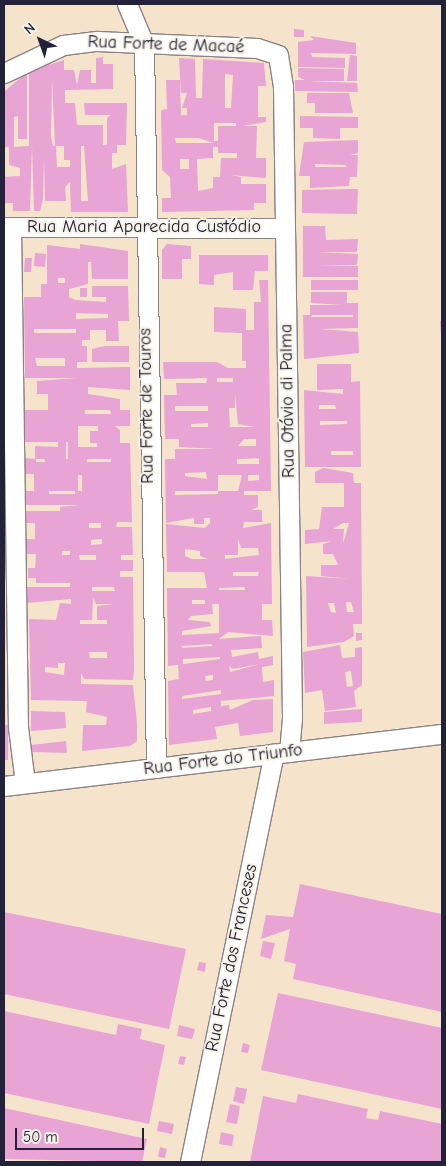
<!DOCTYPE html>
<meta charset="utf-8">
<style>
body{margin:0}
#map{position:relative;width:446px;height:1166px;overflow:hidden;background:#f5e3cc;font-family:"Comic Neue",sans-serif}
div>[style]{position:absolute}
.building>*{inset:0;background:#e8a4d4}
.roads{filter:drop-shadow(1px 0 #8c8284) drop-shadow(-1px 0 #8c8284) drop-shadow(0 1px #8c8284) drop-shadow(0 -1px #8c8284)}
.minor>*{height:19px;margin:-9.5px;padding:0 9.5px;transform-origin:9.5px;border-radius:9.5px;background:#fff}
span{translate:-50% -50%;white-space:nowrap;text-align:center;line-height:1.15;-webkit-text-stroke:4px #f7f3e8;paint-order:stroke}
.street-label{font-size:18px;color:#22223b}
.frame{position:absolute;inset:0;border:5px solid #22223b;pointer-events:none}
.north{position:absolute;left:15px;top:15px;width:50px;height:50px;-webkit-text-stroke:4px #f7f3e8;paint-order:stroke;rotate:318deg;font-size:14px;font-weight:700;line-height:20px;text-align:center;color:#22223b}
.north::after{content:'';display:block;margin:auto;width:18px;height:22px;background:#22223b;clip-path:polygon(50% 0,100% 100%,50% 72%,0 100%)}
.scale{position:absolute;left:15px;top:1128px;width:129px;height:22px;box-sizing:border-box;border:2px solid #22223b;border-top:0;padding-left:6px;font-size:15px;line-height:18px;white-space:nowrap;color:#22223b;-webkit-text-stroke:4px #f7f3e8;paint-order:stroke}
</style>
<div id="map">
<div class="building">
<i style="clip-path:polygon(294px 29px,304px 30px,304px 37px,294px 37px)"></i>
<i style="clip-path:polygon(310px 36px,356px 43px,356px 54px,311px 53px,312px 57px,345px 58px,345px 68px,298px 67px,298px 42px,314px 40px)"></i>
<i style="clip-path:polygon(350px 55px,357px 56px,357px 81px,347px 81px)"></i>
<i style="clip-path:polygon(evenodd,103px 57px,103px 64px,113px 64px,113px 89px,65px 90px,65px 103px,75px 103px,77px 125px,103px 125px,103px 145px,107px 145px,107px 118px,111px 115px,85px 115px,84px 103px,127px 103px,126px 145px,117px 145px,117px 153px,112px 153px,112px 169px,126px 164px,128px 212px,71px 212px,70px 182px,65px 187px,66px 201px,45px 201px,44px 156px,43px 199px,40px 211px,34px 211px,32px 146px,30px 211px,13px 211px,13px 203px,4px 203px,4px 177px,20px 176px,20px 168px,9px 165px,9px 147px,4px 147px,4px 92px,27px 72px,27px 139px,18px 139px,18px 116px,14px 117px,14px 147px,29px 146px,29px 71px,64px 60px,64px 70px,74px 70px,77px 85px,80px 70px,91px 70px,91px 83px,96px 83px,96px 58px,103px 57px,52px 79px,55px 146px,64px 146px,64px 160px,70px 160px,70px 167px,57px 167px,56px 146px,53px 146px,51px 136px,52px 79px,103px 57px,81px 146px,84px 146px,88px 201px,81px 201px,81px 146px)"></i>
<i style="clip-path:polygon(evenodd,179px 58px,195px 59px,196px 98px,202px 98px,203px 59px,264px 63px,266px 86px,258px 86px,258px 117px,266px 117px,266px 122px,243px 126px,257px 126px,256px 158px,266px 158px,266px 178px,231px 175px,241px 177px,241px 184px,266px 184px,266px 203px,254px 203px,254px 210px,162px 212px,162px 198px,171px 198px,170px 177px,162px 170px,161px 110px,167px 109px,166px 80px,180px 80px,181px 115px,187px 115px,187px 108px,182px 108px,187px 93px,181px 93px,179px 58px,225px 74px,233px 75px,231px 108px,225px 108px,225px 74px,179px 58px,214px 123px,236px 123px,236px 126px,218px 126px,218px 141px,214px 141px,214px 123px,179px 58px,175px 138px,198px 138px,214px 143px,176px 143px,175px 138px,179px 58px,213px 147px,218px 147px,218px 153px,237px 153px,237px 158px,221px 158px,220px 177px,213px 177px,213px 188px,198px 191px,197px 159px,213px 158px,213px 147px,179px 58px,180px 159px,189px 159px,189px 169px,180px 169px,180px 159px)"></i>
<i style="clip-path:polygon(298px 68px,344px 69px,344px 81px,308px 81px,357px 83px,358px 92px,295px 91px,295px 80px,305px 80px,298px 77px)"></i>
<i style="clip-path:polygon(307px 93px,349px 93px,353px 113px,315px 113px,315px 103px,307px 103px)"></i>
<i style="clip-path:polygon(300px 116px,358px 117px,358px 128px,340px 128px,340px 139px,313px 138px,313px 128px,300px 128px)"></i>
<i style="clip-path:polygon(evenodd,358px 140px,358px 153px,350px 155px,358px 155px,357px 177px,350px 177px,349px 186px,310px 188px,310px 176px,299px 176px,304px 142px,358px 140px,315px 164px,346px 165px,346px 167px,315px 167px,315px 164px)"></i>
<i style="clip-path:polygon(353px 189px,358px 189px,357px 214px,302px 213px,302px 190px)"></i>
<i style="clip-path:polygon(303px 226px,325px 226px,326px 240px,358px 239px,357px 252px,316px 252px,358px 254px,357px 265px,316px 266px,358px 266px,358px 277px,303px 277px)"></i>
<i style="clip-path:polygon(evenodd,80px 244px,128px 251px,128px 279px,92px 279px,91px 262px,88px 262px,88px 284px,69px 289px,69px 297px,75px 300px,106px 302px,106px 297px,92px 297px,92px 286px,128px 286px,129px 321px,118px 321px,119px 341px,106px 341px,106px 330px,90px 330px,90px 340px,82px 340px,82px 346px,87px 346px,87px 362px,77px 362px,77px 368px,130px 367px,130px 390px,88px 387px,88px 394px,120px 399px,120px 410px,130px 410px,130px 426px,115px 426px,120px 430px,120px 443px,130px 443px,132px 522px,117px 522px,116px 527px,132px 527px,133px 555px,121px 555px,121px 560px,133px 560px,133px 571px,120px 571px,120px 577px,133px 577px,134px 670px,133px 680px,84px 679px,81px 673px,81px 684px,133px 685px,137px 723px,137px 741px,130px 746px,82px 751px,83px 725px,106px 725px,107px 717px,86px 712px,87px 701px,31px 700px,29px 619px,56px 620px,60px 603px,71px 604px,71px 599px,27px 603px,27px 587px,70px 587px,70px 583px,36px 583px,36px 578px,28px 578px,28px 568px,35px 568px,36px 554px,26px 554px,26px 539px,35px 539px,35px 523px,26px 523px,26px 511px,60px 511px,60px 507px,79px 505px,26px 505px,25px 491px,34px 491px,34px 474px,25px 474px,25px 458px,35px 459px,35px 446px,58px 447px,58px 442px,25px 442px,25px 410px,48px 410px,48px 394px,37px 394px,37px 381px,77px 378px,25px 378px,24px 297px,41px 297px,41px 284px,47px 284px,47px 245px,80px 249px,80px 244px,58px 278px,65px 278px,65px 283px,58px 283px,58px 278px,80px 244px,76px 313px,108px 314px,108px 318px,76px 319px,76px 313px,80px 244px,34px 329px,76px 329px,76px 333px,34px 333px,34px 329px,80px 244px,35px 358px,65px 358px,65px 366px,37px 366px,35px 358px,80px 244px,85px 410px,110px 410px,111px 414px,85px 414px,85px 410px,80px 244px,78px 426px,98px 426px,98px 431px,90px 431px,90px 443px,97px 443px,97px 447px,78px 447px,78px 426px,80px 244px,66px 442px,68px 442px,68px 459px,66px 459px,66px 442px,80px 244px,36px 459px,45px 459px,45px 462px,36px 462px,36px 459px,80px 244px,87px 459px,111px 459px,111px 462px,87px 462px,87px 459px,80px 244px,78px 475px,82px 475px,82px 491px,78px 491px,78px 475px,80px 244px,49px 491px,75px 491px,75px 494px,49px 494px,49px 491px,80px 244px,89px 523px,101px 523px,101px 528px,89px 528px,89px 523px,80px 244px,102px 539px,102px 544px,91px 545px,91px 540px,102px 539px,80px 244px,62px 551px,70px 551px,70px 555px,62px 555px,62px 551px,80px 244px,79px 555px,96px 555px,96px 560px,80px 560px,79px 555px,80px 244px,92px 587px,114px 587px,115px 591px,92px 591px,92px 587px,80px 244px,93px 598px,96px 604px,114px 604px,97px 606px,97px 620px,107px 620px,107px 624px,80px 624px,80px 620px,92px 620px,93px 598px,80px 244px,89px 652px,107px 652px,107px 658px,90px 658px,89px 652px,80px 244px,58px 663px,65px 663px,64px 675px,45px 672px,45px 667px,58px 668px,58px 663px)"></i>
<i style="clip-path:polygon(167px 244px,191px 246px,191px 259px,182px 259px,182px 279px,162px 279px,162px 250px)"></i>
<i style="clip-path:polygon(35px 253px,46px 254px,45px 267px,34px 266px)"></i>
<i style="clip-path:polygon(199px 255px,268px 255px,268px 271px,255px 271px,253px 290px,233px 290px,233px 272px,214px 275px,214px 285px,199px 284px)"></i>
<i style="clip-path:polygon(25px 258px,32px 258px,31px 272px,24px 272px)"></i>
<i style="clip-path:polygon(evenodd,259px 280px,268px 280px,271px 491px,244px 491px,244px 495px,258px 495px,258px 507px,251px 510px,262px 510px,262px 522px,244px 522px,243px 528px,271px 523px,272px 604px,262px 604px,262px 620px,272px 620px,273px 636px,228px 632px,219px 639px,261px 636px,262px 648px,231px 650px,232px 657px,258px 652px,259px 659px,273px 656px,273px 665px,262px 667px,263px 682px,274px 680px,274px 696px,221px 701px,221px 706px,229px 705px,230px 710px,253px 700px,273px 699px,273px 732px,240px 736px,238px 723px,215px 727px,217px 739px,169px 745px,168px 681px,179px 679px,178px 665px,168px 666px,167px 588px,207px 588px,204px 572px,167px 572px,166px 524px,205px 528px,210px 523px,210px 518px,204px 518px,204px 524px,194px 524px,194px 518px,166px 523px,165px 459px,175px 459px,175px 449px,217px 449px,179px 447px,179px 439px,165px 439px,164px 395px,177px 395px,176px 383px,206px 383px,207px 378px,164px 379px,163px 362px,217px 362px,228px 368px,246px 368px,246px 361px,242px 361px,242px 333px,214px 332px,214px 307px,246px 309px,246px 330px,254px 330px,254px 302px,261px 302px,259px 280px,217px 378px,233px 378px,233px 382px,217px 382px,217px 378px,259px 280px,235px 394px,238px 424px,255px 427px,230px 427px,229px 408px,235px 408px,235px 394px,259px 280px,175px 406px,208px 406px,208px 411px,175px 411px,175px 406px,259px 280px,208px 423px,208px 427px,191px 427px,191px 424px,208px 423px,259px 280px,244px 439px,256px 439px,256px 446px,238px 446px,244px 439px,259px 280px,259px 458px,259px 464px,237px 464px,237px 459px,259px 458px,259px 280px,206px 472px,207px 479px,185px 476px,185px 473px,206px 472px,259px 280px,218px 475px,242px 475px,238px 491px,218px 491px,218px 475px,259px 280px,248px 475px,259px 475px,259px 480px,248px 481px,248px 475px,259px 280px,175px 491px,218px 491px,218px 494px,175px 495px,175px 491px,259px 280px,238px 539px,241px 548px,258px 548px,259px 555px,225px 559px,225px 555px,238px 555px,238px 539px,259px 280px,185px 549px,200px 551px,200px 556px,208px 559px,192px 559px,185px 556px,185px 549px,259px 280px,233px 572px,259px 572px,258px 576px,233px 576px,233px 572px,259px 280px,245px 587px,245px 590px,219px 590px,219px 588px,245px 587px,259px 280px,192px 600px,205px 600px,205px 604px,192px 604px,192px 600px,259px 280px,212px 604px,219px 604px,219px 633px,182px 635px,182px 631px,211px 626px,210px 622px,188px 620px,191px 616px,213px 614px,212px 604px,259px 280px,212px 644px,212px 646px,182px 648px,182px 646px,212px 644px,259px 280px,220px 657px,220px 659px,183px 664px,183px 659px,220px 657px,259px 280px,260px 664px,230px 672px,229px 666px,233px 669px,260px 664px,259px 280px,213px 675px,213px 680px,206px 681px,205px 676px,213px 675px,259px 280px,221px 690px,221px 694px,182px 699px,182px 696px,221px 690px,259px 280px,211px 707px,211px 711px,193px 714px,193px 710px,211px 707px)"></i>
<i style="clip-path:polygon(311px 280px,358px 280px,358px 290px,311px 290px)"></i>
<i style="clip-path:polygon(80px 288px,87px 288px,87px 297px,80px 297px)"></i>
<i style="clip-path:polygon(evenodd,311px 292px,347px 292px,347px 303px,358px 303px,358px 328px,320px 329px,358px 332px,359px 353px,304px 359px,303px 315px,310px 315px,310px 305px,341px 305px,311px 303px,311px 292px,312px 315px,353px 315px,353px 317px,311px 317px,312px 315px)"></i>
<i style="clip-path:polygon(440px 321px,442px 321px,442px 334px,441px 334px)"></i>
<i style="clip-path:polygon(105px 346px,129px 346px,129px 362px,92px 362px,92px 349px)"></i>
<i style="clip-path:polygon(evenodd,317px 364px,351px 364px,351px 382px,360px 381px,361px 467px,305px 467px,304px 390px,343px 394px,343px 389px,317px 390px,317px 364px,319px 405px,335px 405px,336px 409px,319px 409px,319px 405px,317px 364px,320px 421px,347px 421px,347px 424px,320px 425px,320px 421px,317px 364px,331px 451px,353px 451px,353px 455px,331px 455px,331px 451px)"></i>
<i style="clip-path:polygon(evenodd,323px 468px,353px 473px,354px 483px,361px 483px,362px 624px,353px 624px,354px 636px,344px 642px,307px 647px,306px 576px,351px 579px,321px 576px,321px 565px,338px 565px,333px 554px,323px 554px,323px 544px,332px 541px,305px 544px,305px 530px,319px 529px,322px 507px,344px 507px,344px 483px,315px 483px,315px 472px,323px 468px,343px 523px,349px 523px,343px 544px,344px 529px,333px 529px,343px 523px,323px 468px,346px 602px,351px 602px,354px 612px,347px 612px,346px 602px,323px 468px,328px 603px,334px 603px,336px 613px,331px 612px,328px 603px)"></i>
<i style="clip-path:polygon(356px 633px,362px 633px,362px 640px,356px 641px)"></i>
<i style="clip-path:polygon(evenodd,340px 645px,342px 658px,355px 657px,355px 648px,362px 647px,362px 685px,354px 691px,356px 707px,325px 711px,322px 690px,305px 693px,303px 652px,340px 645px,351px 671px,353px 686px,347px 687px,345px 672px,351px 671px)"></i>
<i style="clip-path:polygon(362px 709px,362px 722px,324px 724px,324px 712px)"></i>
<i style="clip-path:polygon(31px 711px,65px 712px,66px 728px,31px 731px)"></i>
<i style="clip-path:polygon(4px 725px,8px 725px,8px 760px,4px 760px)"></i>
<i style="clip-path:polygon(66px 741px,67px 753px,32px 752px,31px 745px)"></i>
<i style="clip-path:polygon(300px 884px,442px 914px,442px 1012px,293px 979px,296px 964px,284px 961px,290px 929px,261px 939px,266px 915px,293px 917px)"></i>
<i style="clip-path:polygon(4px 912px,186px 949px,169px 1029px,4px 994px)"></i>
<i style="clip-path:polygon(263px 941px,275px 943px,271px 959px,260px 956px)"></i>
<i style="clip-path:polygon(199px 962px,206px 963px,205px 972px,197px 970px)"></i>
<i style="clip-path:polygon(278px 993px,442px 1028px,442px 1109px,261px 1070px)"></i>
<i style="clip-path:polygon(4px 1011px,116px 1035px,118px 1024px,142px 1029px,140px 1039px,165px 1045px,149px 1124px,4px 1093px)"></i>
<i style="clip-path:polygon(179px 1025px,195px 1029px,192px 1039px,177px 1036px)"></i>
<i style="clip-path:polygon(243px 1043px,250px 1045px,248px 1053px,241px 1052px)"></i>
<i style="clip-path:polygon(180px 1056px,186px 1057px,184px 1065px,178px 1064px)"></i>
<i style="clip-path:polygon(236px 1087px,247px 1089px,244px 1104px,233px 1101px)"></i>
<i style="clip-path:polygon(298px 1094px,368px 1109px,366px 1118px,378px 1120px,380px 1111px,442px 1124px,442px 1162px,250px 1162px,263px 1096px,296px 1103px)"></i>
<i style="clip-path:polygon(230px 1104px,240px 1106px,237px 1124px,226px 1122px)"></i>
<i style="clip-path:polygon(4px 1108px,147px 1139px,142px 1162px,4px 1159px)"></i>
<i style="clip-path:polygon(159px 1121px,174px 1124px,172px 1134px,157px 1131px)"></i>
<i style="clip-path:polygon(221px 1132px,234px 1135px,232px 1146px,219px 1144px)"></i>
<i style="clip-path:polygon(160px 1147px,167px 1149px,165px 1158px,158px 1157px)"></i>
</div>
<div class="roads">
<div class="minor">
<i style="left:127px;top:4px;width:43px;rotate:67deg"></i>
<i style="left:144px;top:44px;width:724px;rotate:89.05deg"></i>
<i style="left:4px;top:73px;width:65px;rotate:-25.4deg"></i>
<i style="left:63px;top:45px;width:34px;rotate:-7deg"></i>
<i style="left:97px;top:41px;width:160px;rotate:2.5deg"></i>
<i style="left:257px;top:48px;width:22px;rotate:18deg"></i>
<i style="left:278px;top:55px;width:32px;rotate:81deg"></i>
<i style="left:283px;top:87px;width:631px;rotate:89.18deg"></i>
<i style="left:292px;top:718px;width:34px;rotate:95deg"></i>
<i style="left:4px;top:227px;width:281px;rotate:0.2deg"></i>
<i style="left:11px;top:227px;width:500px;rotate:89.2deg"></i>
<i style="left:18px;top:727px;width:56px;rotate:82.9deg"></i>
<i style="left:4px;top:786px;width:441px;rotate:-6.8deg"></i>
<i style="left:190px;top:1162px;width:417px;rotate:-78.4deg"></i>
</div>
</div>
<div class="street-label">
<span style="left:166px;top:45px;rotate:2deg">Rua Forte de Macaé</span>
<span style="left:144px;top:227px">Rua Maria Aparecida Custódio</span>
<span style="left:288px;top:401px;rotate:-91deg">Rua Otávio di Palma</span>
<span style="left:147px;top:406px;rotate:-91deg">Rua Forte de Touros</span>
<span style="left:223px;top:760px;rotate:-7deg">Rua Forte do Triunfo</span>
<span style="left:232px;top:958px;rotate:-78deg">Rua Forte dos Franceses</span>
</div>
<div class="frame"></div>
<div class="north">N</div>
<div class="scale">50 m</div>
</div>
